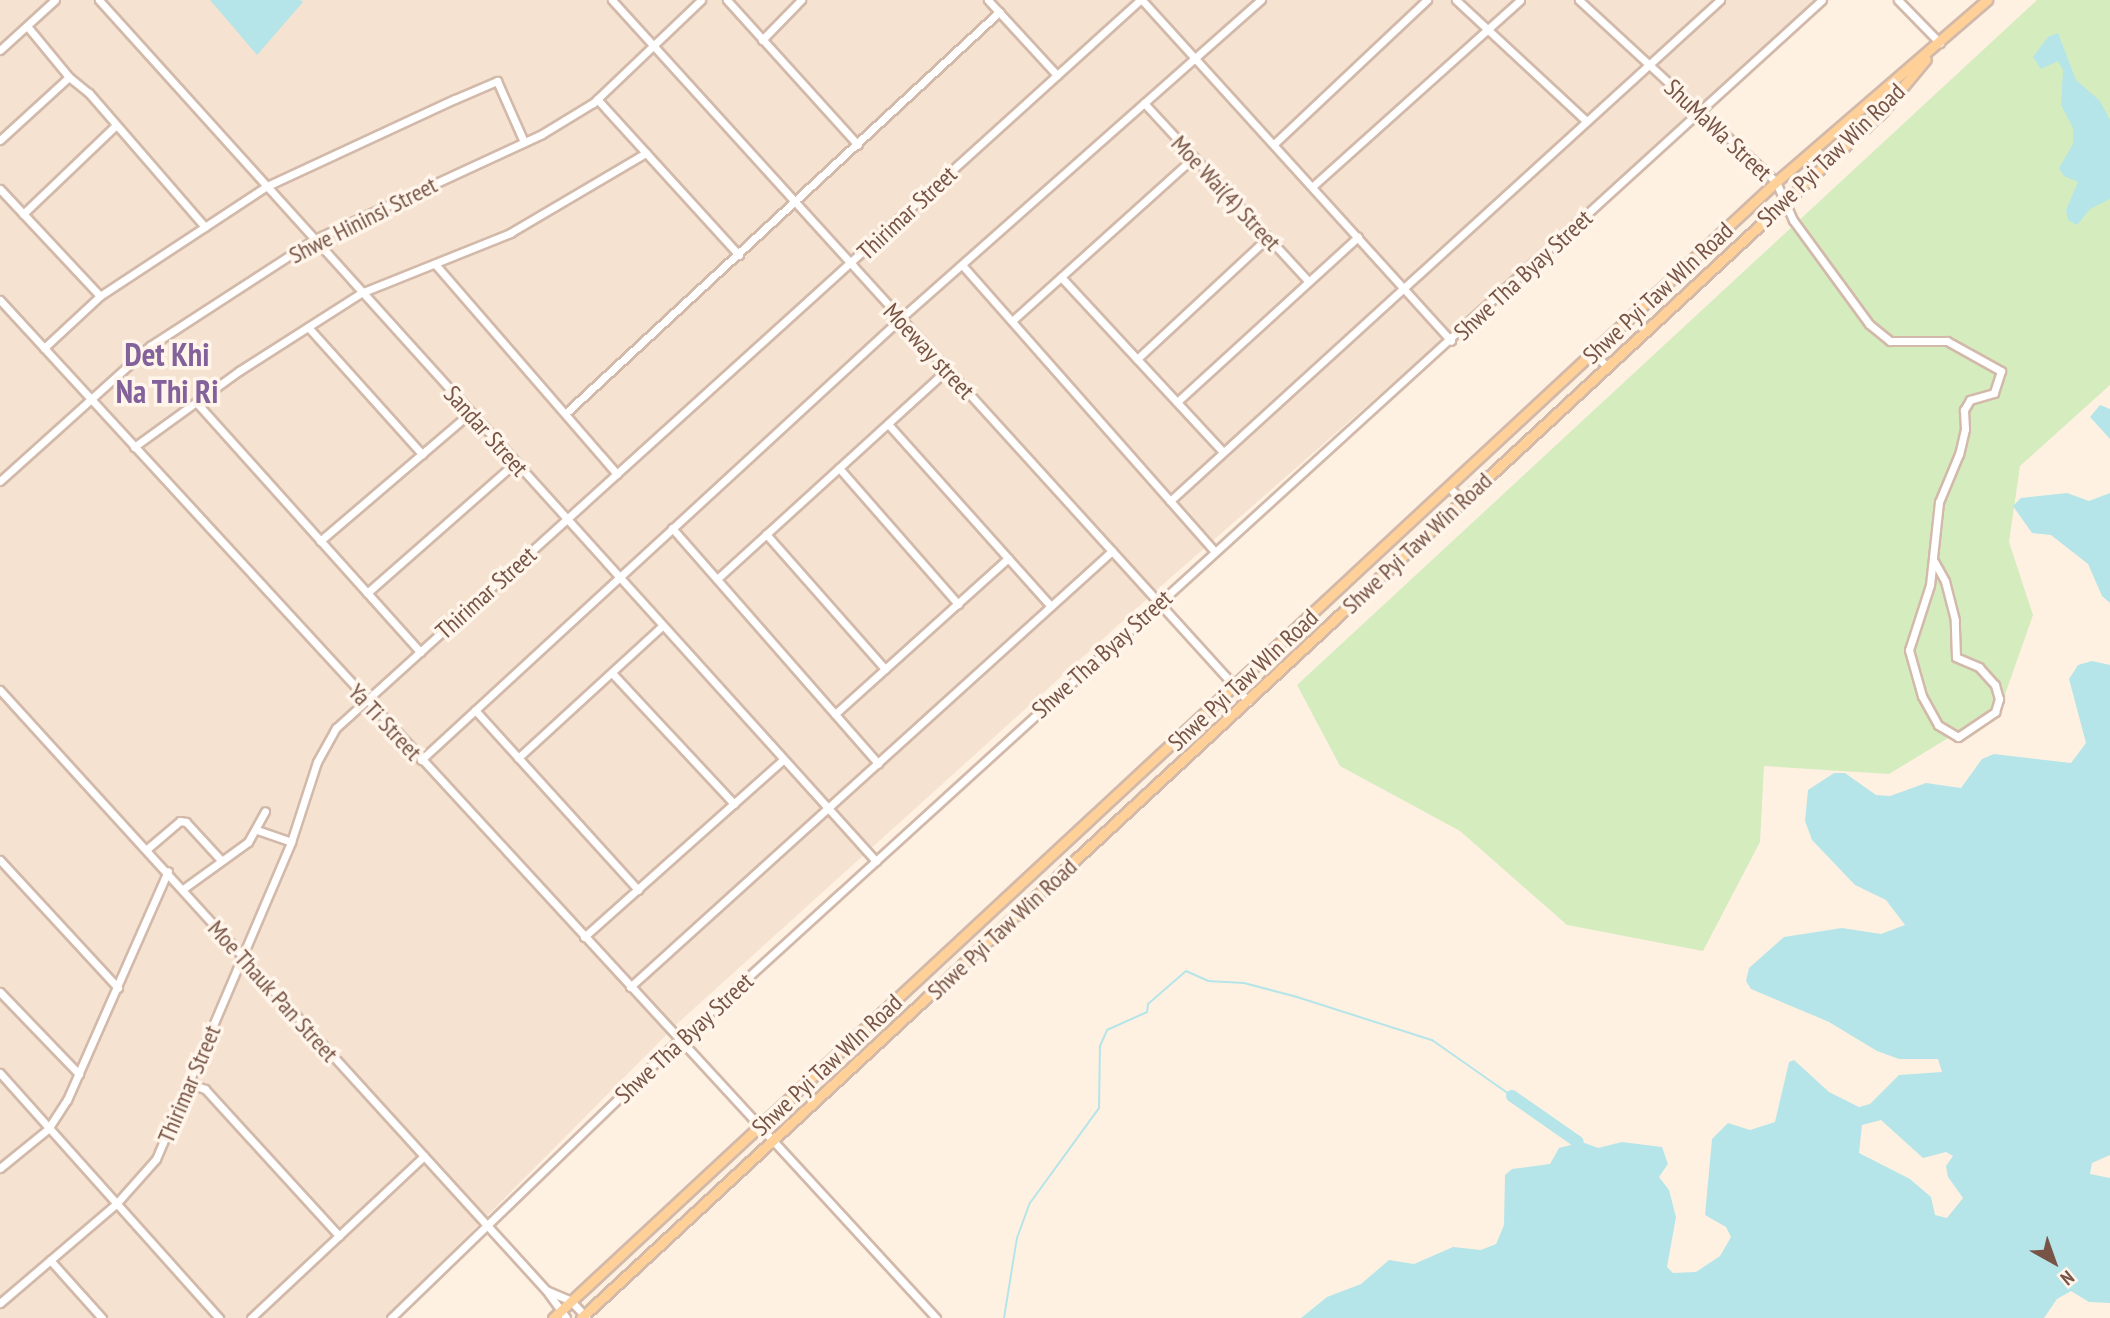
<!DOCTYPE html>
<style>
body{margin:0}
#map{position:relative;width:2110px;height:1318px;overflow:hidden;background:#fef1e2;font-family:"PT Sans Narrow",sans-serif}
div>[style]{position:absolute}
.residential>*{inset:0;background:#f6e2d0}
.green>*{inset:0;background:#d5ecbf}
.water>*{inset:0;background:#b5e5e9}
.stream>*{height:2px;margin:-1px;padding:0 1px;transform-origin:1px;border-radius:1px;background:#b5e5e9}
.river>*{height:12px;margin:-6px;padding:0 6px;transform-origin:6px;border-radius:6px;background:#b5e5e9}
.roads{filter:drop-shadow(2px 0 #d2b9aa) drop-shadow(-2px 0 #d2b9aa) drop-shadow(0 2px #d2b9aa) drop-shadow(0 -2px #d2b9aa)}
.minor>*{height:7px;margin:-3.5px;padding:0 3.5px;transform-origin:3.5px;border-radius:3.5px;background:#fff}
.major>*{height:9px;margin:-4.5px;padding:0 4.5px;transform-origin:4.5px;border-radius:4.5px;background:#ffd098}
span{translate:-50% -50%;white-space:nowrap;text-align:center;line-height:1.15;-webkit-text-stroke:7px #fff5ea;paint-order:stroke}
.street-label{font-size:24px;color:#775446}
.district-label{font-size:32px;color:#83619b;font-weight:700}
.north{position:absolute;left:2019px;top:1227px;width:70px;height:70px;-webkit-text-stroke:5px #fff5ea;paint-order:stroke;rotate:140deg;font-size:19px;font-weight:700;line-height:28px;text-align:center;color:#775446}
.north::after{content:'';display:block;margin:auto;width:24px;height:32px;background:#775446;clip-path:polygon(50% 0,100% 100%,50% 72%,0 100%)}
</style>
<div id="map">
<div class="residential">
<i style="clip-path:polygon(0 0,1830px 0,1168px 580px,678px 1023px,386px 1318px,0 1318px)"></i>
</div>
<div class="green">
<i style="clip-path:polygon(2037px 0,2110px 0,2110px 385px,2020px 466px,2009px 542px,2033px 615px,2001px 706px,1889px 774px,1764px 766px,1760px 842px,1703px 951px,1567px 925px,1460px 831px,1340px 766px,1297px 685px)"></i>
</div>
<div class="water">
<i style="clip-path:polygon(210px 0,300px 0,303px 2px,257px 55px)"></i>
<i style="clip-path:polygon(2058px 33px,2076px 80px,2100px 101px,2110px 120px,2110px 199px,2090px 209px,2077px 225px,2068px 220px,2066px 210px,2078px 182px,2064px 176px,2059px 168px,2073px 144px,2073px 128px,2061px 105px,2063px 70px,2058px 61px,2041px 69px,2033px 57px,2048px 37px)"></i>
<i style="clip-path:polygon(2100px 405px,2110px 409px,2110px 439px,2090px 417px)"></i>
<i style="clip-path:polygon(2067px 493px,2089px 501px,2110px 493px,2110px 603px,2102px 596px,2088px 564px,2051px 535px,2032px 533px,2013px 506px,2021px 498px)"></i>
<i style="clip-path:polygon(evenodd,2092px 661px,2110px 665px,2110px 1155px,2092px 1163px,2090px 1174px,2110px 1178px,2110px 1303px,2089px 1302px,2071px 1291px,2057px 1299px,2044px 1318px,1301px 1318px,1327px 1297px,1361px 1284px,1389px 1260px,1414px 1264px,1453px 1247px,1481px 1250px,1496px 1244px,1504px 1225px,1505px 1175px,1512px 1169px,1550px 1164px,1559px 1148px,1582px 1142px,1598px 1148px,1622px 1142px,1662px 1147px,1668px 1164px,1659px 1177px,1669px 1190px,1676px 1217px,1667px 1267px,1673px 1273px,1696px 1272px,1720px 1256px,1731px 1237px,1726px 1227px,1705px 1215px,1712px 1139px,1728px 1123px,1750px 1130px,1775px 1122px,1789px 1062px,1794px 1060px,1829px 1092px,1859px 1107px,1870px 1104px,1899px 1075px,1942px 1072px,1938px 1059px,1899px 1059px,1877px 1051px,1829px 1022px,1751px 989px,1746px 981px,1749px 968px,1784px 937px,1842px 928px,1881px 934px,1905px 925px,1886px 900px,1855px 885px,1812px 840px,1805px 821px,1808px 790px,1834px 773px,1845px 773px,1876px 795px,1890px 796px,1926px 783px,1961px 788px,1982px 759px,1994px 754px,2071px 763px,2086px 743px,2069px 679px,2078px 665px,2092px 661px,1881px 1120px,1923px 1158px,1946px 1152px,1953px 1156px,1946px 1166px,1948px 1177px,1963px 1198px,1947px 1218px,1935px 1215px,1931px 1197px,1910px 1179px,1859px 1153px,1862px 1125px,1881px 1120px)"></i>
</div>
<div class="stream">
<i style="left:1004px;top:1318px;width:81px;rotate:-80.8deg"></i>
<i style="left:1017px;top:1238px;width:37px;rotate:-70deg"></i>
<i style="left:1030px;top:1203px;width:117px;rotate:-54deg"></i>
<i style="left:1099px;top:1108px;width:62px;rotate:-89.1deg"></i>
<i style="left:1100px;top:1046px;width:17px;rotate:-66deg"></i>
<i style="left:1107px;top:1030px;width:44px;rotate:-24.2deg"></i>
<i style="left:1147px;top:1012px;width:8px;rotate:-83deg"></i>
<i style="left:1148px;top:1004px;width:50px;rotate:-41deg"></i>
<i style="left:1186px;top:971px;width:24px;rotate:24deg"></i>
<i style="left:1208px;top:981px;width:36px;rotate:3deg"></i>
<i style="left:1244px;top:983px;width:55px;rotate:14.8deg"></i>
<i style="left:1297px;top:997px;width:142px;rotate:17.7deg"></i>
<i style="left:1432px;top:1040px;width:98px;rotate:35deg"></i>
</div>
<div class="river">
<i style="left:1512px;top:1096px;width:80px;rotate:34.9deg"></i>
</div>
<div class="roads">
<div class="minor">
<i style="left:99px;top:0;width:1160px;rotate:47.94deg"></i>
<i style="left:612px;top:0;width:947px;rotate:47.78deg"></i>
<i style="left:727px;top:0;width:195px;rotate:47.9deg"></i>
<i style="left:988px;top:0;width:102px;rotate:47.4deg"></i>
<i style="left:1142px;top:0;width:460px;rotate:47.8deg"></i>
<i style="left:1456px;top:0;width:178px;rotate:42.9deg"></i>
<i style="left:1579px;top:0;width:268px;rotate:42.7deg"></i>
<i style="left:1776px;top:182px;width:42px;rotate:65.9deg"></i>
<i style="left:1793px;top:220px;width:129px;rotate:53.8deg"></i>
<i style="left:1869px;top:324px;width:27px;rotate:39deg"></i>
<i style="left:1890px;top:341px;width:57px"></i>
<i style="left:1947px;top:341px;width:62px;rotate:29.1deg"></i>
<i style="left:2001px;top:371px;width:23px;rotate:108deg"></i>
<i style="left:1994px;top:393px;width:25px;rotate:164deg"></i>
<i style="left:1970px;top:400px;width:12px;rotate:121deg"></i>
<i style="left:1964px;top:410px;width:19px;rotate:87deg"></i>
<i style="left:1965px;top:429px;width:26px;rotate:103deg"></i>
<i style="left:1959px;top:454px;width:52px;rotate:112.6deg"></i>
<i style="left:1939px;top:502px;width:83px;rotate:96.2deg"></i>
<i style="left:1930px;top:585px;width:68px;rotate:107.9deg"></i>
<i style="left:1909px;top:650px;width:48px;rotate:74.2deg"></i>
<i style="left:1922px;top:696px;width:33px;rotate:61deg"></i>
<i style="left:1938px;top:725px;width:23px;rotate:31deg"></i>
<i style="left:1958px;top:737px;width:45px;rotate:-34deg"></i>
<i style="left:1995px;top:712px;width:14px;rotate:-73deg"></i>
<i style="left:1999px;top:699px;width:15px;rotate:-106deg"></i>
<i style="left:1995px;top:685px;width:24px;rotate:-132deg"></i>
<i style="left:1979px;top:667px;width:25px;rotate:-157deg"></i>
<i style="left:1956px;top:657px;width:37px;rotate:-92deg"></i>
<i style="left:1955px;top:620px;width:40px;rotate:-104.4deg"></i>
<i style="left:1945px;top:581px;width:23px;rotate:-119deg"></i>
<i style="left:1898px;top:0;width:60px;rotate:45.7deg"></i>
<i style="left:762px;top:40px;width:56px;rotate:-45.7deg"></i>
<i style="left:0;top:50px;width:74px;rotate:-42.3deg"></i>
<i style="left:69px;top:77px;width:26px;rotate:39deg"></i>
<i style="left:89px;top:93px;width:177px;rotate:49.1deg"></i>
<i style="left:597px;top:99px;width:211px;rotate:47.7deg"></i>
<i style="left:1144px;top:103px;width:242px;rotate:47.3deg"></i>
<i style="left:0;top:140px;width:93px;rotate:-42.4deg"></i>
<i style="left:69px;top:77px;width:66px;rotate:-129.5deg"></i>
<i style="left:1275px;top:143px;width:209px;rotate:-43.3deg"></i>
<i style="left:1313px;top:186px;width:278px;rotate:-41.9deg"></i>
<i style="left:0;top:189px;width:146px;rotate:46.9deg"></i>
<i style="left:23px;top:214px;width:129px;rotate:-43.7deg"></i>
<i style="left:435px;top:264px;width:278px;rotate:49.1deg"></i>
<i style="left:963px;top:266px;width:381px;rotate:48.6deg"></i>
<i style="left:1061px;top:277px;width:238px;rotate:47.2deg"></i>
<i style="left:0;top:300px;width:1383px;rotate:47.4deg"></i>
<i style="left:1012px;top:321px;width:244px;rotate:-42deg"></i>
<i style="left:308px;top:327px;width:171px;rotate:48.1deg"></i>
<i style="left:44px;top:348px;width:76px;rotate:-42.9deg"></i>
<i style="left:100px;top:296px;width:198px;rotate:-33.4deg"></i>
<i style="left:265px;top:187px;width:209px;rotate:-24.9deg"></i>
<i style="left:455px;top:99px;width:46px;rotate:-23.2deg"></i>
<i style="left:497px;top:81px;width:67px;rotate:66.1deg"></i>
<i style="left:1594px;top:353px;width:19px;rotate:47deg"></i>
<i style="left:1137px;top:359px;width:178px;rotate:-42.9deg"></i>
<i style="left:196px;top:402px;width:336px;rotate:48.1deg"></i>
<i style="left:1177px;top:402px;width:245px;rotate:-42.4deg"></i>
<i style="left:567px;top:412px;width:589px;rotate:-42.8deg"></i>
<i style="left:888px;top:424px;width:244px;rotate:48.2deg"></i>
<i style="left:134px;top:447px;width:130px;rotate:-35.9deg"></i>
<i style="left:239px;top:371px;width:145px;rotate:-32.6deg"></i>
<i style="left:361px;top:293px;width:161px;rotate:-21.9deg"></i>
<i style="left:510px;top:233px;width:158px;rotate:-30.5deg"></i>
<i style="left:839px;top:468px;width:181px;rotate:48.8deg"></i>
<i style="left:0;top:481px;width:202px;rotate:-42deg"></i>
<i style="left:150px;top:346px;width:194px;rotate:-33deg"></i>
<i style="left:313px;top:240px;width:252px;rotate:-24.8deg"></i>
<i style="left:542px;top:134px;width:60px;rotate:-31.3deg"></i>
<i style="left:593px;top:103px;width:149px;rotate:-43.6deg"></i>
<i style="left:1449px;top:487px;width:19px;rotate:47deg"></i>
<i style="left:1170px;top:501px;width:744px;rotate:-42.33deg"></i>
<i style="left:672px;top:528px;width:313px;rotate:48.8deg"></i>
<i style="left:766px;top:534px;width:180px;rotate:48.6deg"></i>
<i style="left:320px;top:541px;width:197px;rotate:-40.5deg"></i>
<i style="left:717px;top:579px;width:311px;rotate:-42.3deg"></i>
<i style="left:367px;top:593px;width:197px;rotate:-41.3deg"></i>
<i style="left:612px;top:673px;width:179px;rotate:47deg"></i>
<i style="left:0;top:690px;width:811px;rotate:47.7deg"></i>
<i style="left:546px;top:1290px;width:34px;rotate:54deg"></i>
<i style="left:475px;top:710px;width:243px;rotate:47.8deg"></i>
<i style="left:835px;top:714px;width:233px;rotate:-42deg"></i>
<i style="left:518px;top:758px;width:195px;rotate:-42.5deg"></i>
<i style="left:421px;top:760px;width:651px;rotate:-42.63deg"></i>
<i style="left:900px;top:319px;width:482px;rotate:-41.5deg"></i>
<i style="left:257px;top:830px;width:36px;rotate:19deg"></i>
<i style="left:147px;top:849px;width:43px;rotate:-40.3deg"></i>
<i style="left:180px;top:821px;width:6px;rotate:9deg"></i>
<i style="left:186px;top:822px;width:52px;rotate:47.4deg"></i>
<i style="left:0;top:860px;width:174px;rotate:47.3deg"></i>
<i style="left:183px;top:889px;width:80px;rotate:-35.9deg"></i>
<i style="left:248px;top:842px;width:35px;rotate:-61deg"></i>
<i style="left:584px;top:937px;width:266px;rotate:-41.7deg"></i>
<i style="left:630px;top:987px;width:650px;rotate:-42.13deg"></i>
<i style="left:0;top:992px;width:114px;rotate:46.1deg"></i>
<i style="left:0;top:1073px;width:329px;rotate:48.2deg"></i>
<i style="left:191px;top:1084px;width:15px;rotate:20deg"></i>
<i style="left:205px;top:1089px;width:199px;rotate:47.6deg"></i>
<i style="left:0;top:1168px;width:62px;rotate:-39.1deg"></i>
<i style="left:48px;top:1129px;width:35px;rotate:-57deg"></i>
<i style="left:67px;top:1100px;width:250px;rotate:-66.2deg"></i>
<i style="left:50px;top:1260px;width:78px;rotate:48.1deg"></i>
<i style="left:548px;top:1291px;width:25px;rotate:23deg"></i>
<i style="left:571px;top:1301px;width:22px;rotate:47deg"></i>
<i style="left:0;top:1303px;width:153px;rotate:-40.5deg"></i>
<i style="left:116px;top:1204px;width:60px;rotate:-48.4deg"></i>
<i style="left:156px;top:1159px;width:345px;rotate:-66.9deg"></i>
<i style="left:291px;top:842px;width:84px;rotate:-72deg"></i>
<i style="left:317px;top:762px;width:39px;rotate:-61deg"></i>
<i style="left:336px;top:728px;width:1085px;rotate:-42.16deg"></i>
<i style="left:251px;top:1318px;width:237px;rotate:-43.1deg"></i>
<i style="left:391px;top:1318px;width:400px;rotate:-44deg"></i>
<i style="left:679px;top:1040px;width:1545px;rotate:-42.3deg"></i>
</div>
<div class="major">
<i style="left:553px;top:1318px;width:1669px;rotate:-42.89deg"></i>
<i style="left:1776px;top:182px;width:279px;rotate:-40.8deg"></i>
<i style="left:581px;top:1318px;width:1775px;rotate:-42.83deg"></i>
<i style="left:1883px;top:111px;width:67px;rotate:-50.4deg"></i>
</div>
</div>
<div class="street-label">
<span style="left:1718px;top:130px;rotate:43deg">ShuMaWa Street</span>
<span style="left:1831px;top:155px;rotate:-44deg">Shwe Pyi Taw Win Road</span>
<span style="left:1226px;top:193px;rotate:47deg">Moe Wai(4) Street</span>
<span style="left:907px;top:213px;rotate:-43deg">Thirimar Street</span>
<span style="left:363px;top:220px;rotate:-27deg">Shwe Hininsi Street</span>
<span style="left:1523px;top:275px;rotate:-43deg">Shwe Tha Byay Street</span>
<span style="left:1658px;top:293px;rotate:-43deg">Shwe Pyi Taw WIn Road</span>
<span style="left:929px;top:351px;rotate:47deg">Moeway street</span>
<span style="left:486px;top:431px;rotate:48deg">Sandar Street</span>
<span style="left:1417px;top:543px;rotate:-43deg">Shwe Pyi Taw Win Road</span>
<span style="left:486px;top:593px;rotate:-42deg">Thirimar Street</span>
<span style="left:1102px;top:654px;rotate:-42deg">Shwe Tha Byay Street</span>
<span style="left:1243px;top:680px;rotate:-43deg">Shwe Pyi Taw WIn Road</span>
<span style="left:385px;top:722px;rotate:47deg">Ya Ti Street</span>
<span style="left:1002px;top:929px;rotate:-43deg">Shwe Pyi Taw Win Road</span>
<span style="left:273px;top:991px;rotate:48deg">Moe Thauk Pan Street</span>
<span style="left:684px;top:1038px;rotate:-43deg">Shwe Tha Byay Street</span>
<span style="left:827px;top:1065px;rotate:-43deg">Shwe Pyi Taw WIn Road</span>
<span style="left:189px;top:1084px;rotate:-67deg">Thirimar Street</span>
</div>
<div class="district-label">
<span style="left:167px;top:373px">Det Khi<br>Na Thi Ri</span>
</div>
<div class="north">N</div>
</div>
